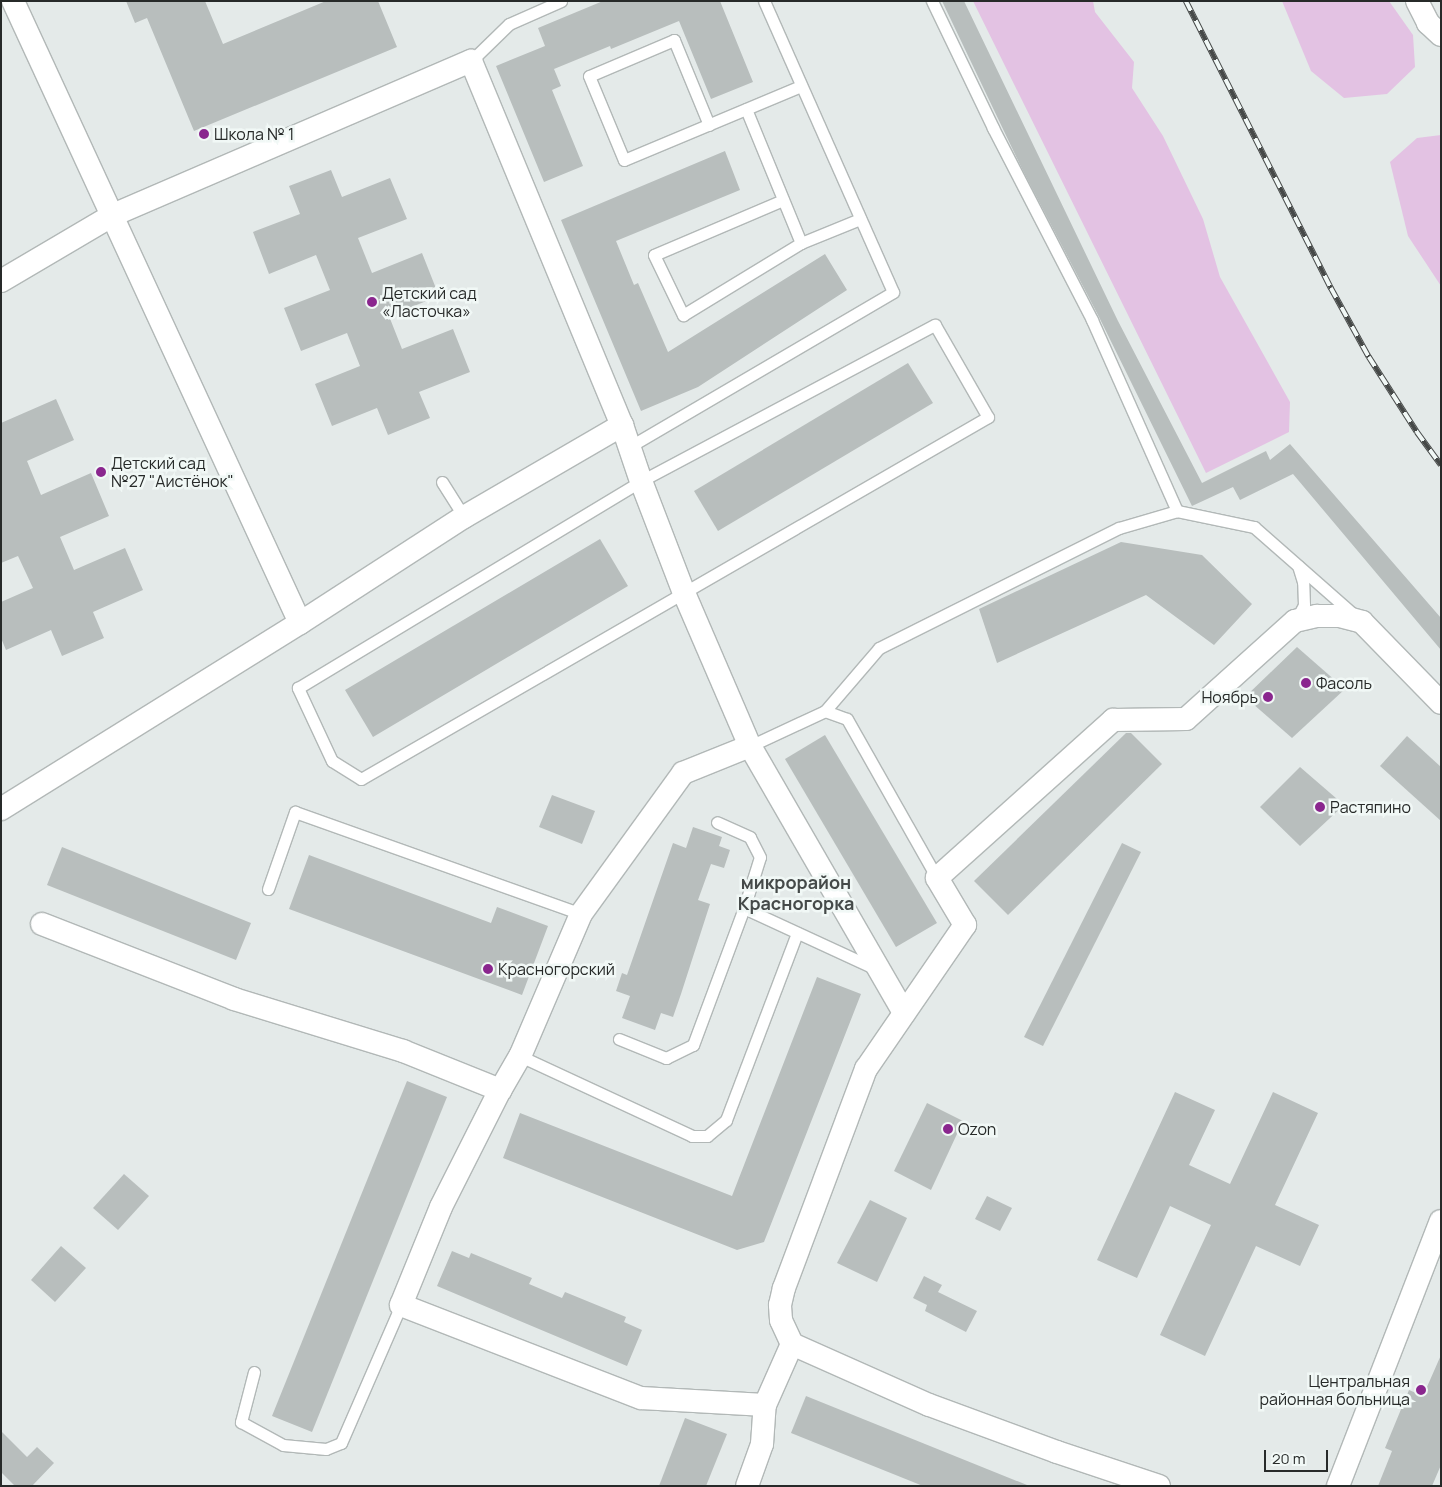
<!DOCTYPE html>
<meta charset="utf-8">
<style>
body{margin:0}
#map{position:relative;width:1442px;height:1487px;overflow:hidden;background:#e4eae9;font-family:Manrope,sans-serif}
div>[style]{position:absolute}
.green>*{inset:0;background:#e3c2e3}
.building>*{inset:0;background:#b8bebd}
.roads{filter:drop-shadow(1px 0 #b2b8b7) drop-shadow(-1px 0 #b2b8b7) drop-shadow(0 1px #b2b8b7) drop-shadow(0 -1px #b2b8b7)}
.service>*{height:11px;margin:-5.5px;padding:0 5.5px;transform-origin:5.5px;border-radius:5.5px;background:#fff}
.minor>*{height:22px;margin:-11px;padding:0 11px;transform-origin:11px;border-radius:11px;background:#fff}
.rail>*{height:5.5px;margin-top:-2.75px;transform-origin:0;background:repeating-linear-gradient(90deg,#f1f8f6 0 11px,#464948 0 22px);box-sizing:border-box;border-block:1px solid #464948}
.dots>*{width:14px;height:14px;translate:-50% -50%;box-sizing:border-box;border:2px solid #f1f8f6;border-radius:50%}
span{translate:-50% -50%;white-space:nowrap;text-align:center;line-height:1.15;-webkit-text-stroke:5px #f1f8f6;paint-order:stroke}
.poi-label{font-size:16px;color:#272a29}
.left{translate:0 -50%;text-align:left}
.right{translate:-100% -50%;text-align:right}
.neighbourhood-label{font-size:18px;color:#454a49;font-weight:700}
.frame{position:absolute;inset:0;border:2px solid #272a29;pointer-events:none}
.scale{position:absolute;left:1264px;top:1450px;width:64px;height:22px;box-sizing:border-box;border:2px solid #272a29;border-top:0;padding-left:6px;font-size:15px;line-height:18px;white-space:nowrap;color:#272a29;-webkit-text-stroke:4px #f1f8f6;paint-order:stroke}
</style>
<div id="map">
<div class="green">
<i style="clip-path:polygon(973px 1px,1093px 1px,1095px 12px,1134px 62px,1132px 88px,1163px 136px,1203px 219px,1220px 277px,1290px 402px,1289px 432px,1206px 473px)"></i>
<i style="clip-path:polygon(1282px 1px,1389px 1px,1413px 35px,1415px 67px,1387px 94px,1344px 98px,1311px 71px)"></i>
<i style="clip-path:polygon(1441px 135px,1441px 286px,1408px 236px,1390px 162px,1417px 138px)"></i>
</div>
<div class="building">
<i style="clip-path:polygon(126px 1px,205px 1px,223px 44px,326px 1px,378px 1px,397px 47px,194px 131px,147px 18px,135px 23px)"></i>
<i style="clip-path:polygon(603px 1px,720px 1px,753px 82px,711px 99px,679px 21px,611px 49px,610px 46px,554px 69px,561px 86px,552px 90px,583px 166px,544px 182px,496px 66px,545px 46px,538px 28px)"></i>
<i style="clip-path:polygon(942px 1px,964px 1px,1118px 321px,1202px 483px,1266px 451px,1270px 460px,1290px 444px,1441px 618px,1441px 650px,1293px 474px,1240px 500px,1233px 487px,1192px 506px,1099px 317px,1023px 171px)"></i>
<i style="clip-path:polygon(725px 151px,740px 190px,616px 241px,634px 285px,638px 283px,668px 352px,825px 254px,847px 290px,698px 387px,641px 411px,561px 220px)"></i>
<i style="clip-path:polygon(331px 170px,342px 197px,390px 178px,407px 219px,358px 238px,372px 273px,422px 253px,439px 296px,389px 316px,402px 349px,453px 329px,470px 372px,419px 392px,430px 418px,388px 435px,377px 408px,332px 426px,315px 384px,360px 366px,347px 333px,301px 351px,284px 308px,330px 290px,316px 255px,269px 274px,253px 232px,300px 214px,289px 186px)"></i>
<i style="clip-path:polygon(908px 363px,933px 403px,718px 531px,694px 491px)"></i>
<i style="clip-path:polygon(56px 399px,74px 440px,27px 461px,41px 495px,91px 473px,109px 516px,60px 537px,74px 570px,125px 548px,143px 590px,93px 612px,104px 638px,62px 656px,51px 630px,6px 650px,1px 638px,1px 602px,33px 588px,18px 556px,1px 563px,1px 423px)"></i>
<i style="clip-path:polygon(600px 539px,628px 586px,373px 737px,345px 690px)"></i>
<i style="clip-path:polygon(1121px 542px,1202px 555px,1252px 604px,1214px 645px,1146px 595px,997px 663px,979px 609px)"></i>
<i style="clip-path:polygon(1297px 647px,1345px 689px,1292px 738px,1245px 697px)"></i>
<i style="clip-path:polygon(1126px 733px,1131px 733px,1162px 764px,1008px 915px,974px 881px)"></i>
<i style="clip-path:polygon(825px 735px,937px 923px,896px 947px,785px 759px)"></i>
<i style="clip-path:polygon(1407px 736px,1441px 767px,1441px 821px,1380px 766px)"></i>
<i style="clip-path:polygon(1300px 767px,1344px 805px,1300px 846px,1260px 807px)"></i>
<i style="clip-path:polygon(552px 795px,595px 811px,582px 844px,539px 827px)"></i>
<i style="clip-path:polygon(693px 827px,722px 837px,719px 846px,730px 850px,724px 868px,711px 864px,698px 900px,710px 904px,681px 994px,673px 1017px,661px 1013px,655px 1030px,622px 1018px,630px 996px,616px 991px,622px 973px,627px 975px,673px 843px,686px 848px)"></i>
<i style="clip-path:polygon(1122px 843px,1141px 852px,1043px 1046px,1024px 1037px)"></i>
<i style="clip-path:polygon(62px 847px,251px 923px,236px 960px,47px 885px)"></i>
<i style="clip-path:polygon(309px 855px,491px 923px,497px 907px,548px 926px,522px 995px,289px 909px)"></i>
<i style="clip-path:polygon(817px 977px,861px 994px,764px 1242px,737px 1250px,503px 1158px,520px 1113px,732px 1196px)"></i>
<i style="clip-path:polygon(407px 1081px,447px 1097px,312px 1432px,272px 1416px)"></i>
<i style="clip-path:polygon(1175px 1092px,1215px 1110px,1189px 1165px,1230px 1184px,1273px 1092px,1318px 1113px,1275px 1205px,1319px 1225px,1300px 1266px,1256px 1246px,1205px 1356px,1160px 1335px,1211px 1225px,1170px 1206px,1137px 1278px,1097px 1260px)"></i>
<i style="clip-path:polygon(927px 1103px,963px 1121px,931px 1190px,894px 1171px)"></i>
<i style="clip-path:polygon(124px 1174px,149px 1196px,118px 1230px,93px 1208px)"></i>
<i style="clip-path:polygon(987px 1196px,1012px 1208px,1000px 1231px,975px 1219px)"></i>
<i style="clip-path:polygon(870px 1200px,907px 1218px,877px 1282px,837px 1263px)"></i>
<i style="clip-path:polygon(61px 1246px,86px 1268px,55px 1302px,31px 1280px)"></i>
<i style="clip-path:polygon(452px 1251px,469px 1258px,471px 1253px,532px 1278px,529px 1284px,562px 1298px,565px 1292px,626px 1317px,624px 1322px,642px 1330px,627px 1366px,437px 1286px)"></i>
<i style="clip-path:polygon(924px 1276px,942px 1285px,938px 1292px,977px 1311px,966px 1332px,925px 1311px,927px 1305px,913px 1298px)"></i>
<i style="clip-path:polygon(1441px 1355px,1441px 1465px,1432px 1486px,1378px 1486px,1392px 1451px,1385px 1448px,1409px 1390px,1423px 1396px)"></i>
<i style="clip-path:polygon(806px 1396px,1027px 1485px,1027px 1486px,923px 1486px,791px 1433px)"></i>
<i style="clip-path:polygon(685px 1418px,727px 1434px,706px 1486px,659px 1486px)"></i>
<i style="clip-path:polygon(1px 1431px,27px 1457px,37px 1447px,54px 1463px,32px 1486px,15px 1486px,1px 1472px)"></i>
</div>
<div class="roads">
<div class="service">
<i style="left:932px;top:1px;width:141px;rotate:64.3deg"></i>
<i style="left:993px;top:128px;width:216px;rotate:62.7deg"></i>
<i style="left:1092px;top:320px;width:209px;rotate:66deg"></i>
<i style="left:1177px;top:511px;width:79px;rotate:11.7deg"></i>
<i style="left:1254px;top:527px;width:132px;rotate:41.3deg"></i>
<i style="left:471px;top:61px;width:53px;rotate:-44.2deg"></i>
<i style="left:509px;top:24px;width:57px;rotate:-23.9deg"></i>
<i style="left:746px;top:109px;width:145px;rotate:67.7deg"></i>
<i style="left:801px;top:243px;width:64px;rotate:-22.1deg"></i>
<i style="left:709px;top:125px;width:92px;rotate:-112.4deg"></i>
<i style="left:674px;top:40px;width:92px;rotate:157deg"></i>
<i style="left:589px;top:76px;width:91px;rotate:67.4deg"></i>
<i style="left:624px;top:160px;width:192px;rotate:-22.7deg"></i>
<i style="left:783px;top:200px;width:140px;rotate:156.9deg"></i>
<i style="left:654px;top:255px;width:67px;rotate:64.2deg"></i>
<i style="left:683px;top:315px;width:138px;rotate:-31.4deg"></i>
<i style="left:935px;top:325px;width:106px;rotate:60.1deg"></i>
<i style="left:988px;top:417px;width:724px;rotate:150deg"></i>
<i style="left:361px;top:779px;width:34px;rotate:-148deg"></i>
<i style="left:332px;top:761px;width:81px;rotate:-115deg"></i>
<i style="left:298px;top:688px;width:401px;rotate:-31.1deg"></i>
<i style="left:641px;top:481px;width:333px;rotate:-28deg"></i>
<i style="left:629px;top:447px;width:306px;rotate:-30.4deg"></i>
<i style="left:893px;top:292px;width:318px;rotate:-113.9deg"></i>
<i style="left:442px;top:482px;width:41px;rotate:57.8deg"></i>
<i style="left:1296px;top:620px;width:17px;rotate:-62deg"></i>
<i style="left:1304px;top:605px;width:23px;rotate:-92deg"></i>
<i style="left:1303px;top:582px;width:17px;rotate:-107deg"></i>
<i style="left:825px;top:711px;width:83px;rotate:-49.4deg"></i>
<i style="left:879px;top:648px;width:268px;rotate:-26.6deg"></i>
<i style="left:1119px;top:528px;width:60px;rotate:-16.3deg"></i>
<i style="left:750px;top:746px;width:83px;rotate:-25deg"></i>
<i style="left:825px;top:711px;width:23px;rotate:20deg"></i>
<i style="left:847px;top:719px;width:183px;rotate:60.5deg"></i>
<i style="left:268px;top:889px;width:82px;rotate:-70.7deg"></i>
<i style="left:295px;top:812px;width:304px;rotate:19.6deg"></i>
<i style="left:744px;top:908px;width:143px;rotate:24.8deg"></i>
<i style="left:619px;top:1039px;width:51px;rotate:22deg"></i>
<i style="left:666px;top:1058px;width:30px;rotate:-26deg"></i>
<i style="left:693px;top:1045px;width:146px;rotate:-69.6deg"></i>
<i style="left:744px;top:908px;width:53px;rotate:-72.6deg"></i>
<i style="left:760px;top:857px;width:22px;rotate:-117deg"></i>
<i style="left:750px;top:837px;width:36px;rotate:-156deg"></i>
<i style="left:520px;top:1056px;width:190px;rotate:24.9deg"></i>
<i style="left:692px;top:1136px;width:15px"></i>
<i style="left:707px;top:1136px;width:25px;rotate:-40deg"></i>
<i style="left:726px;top:1120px;width:200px;rotate:-69.2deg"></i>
<i style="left:254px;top:1372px;width:52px;rotate:104.6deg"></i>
<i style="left:241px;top:1422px;width:48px;rotate:28.7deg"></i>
<i style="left:283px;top:1445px;width:43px;rotate:5.3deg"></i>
<i style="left:326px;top:1449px;width:16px;rotate:-22deg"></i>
<i style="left:341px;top:1443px;width:150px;rotate:-66.5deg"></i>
</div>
<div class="minor">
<i style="left:13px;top:1px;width:685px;rotate:65.23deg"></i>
<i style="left:300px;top:623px;width:195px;rotate:-32.9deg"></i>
<i style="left:464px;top:517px;width:183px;rotate:-30.2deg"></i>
<i style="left:1417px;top:1px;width:25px;rotate:63deg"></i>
<i style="left:1428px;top:23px;width:18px;rotate:43deg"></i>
<i style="left:1px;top:281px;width:130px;rotate:-30.5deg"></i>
<i style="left:113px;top:215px;width:390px;rotate:-23.3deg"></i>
<i style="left:471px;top:61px;width:394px;rotate:67.5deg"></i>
<i style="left:622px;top:425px;width:59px;rotate:71.3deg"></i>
<i style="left:641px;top:481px;width:120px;rotate:69deg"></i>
<i style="left:684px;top:593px;width:167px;rotate:66.7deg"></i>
<i style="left:750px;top:746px;width:308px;rotate:60deg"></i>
<i style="left:750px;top:746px;width:72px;rotate:158.1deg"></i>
<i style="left:683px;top:773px;width:174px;rotate:125.9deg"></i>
<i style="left:581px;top:914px;width:155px;rotate:113.2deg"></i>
<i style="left:520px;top:1056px;width:39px;rotate:120deg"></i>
<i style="left:500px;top:1090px;width:131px;rotate:116.8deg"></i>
<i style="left:441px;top:1207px;width:106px;rotate:112.2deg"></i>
<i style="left:401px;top:1305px;width:257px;rotate:21.2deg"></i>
<i style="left:641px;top:1398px;width:124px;rotate:3.2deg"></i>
<i style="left:1px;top:809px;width:352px;rotate:-31.9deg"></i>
<i style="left:42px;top:924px;width:206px;rotate:21.3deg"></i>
<i style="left:234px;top:999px;width:177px;rotate:17.1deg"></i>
<i style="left:403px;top:1051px;width:105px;rotate:21.9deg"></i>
<i style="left:747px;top:1486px;width:45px;rotate:-70.3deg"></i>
<i style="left:762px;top:1444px;width:39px;rotate:-86deg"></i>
<i style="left:765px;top:1405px;width:67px;rotate:-66.1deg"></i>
<i style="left:1159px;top:1486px;width:108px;rotate:-161.6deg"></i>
<i style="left:1057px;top:1452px;width:136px;rotate:-159.8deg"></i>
<i style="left:929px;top:1405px;width:150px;rotate:-156deg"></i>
<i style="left:792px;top:1344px;width:26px;rotate:-115deg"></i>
<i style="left:781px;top:1320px;width:15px;rotate:-94deg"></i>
<i style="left:780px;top:1305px;width:17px;rotate:-77deg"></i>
<i style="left:784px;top:1288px;width:234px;rotate:-69.5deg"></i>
<i style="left:866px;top:1069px;width:175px;rotate:-55.5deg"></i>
<i style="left:965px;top:925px;width:55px;rotate:-120.8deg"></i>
<i style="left:937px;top:878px;width:237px;rotate:-41.9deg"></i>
<i style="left:1113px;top:720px;width:73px;rotate:-0.8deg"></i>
<i style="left:1186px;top:719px;width:147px;rotate:-42deg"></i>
<i style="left:1295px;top:621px;width:23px;rotate:-13deg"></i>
<i style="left:1317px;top:616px;width:23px"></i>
<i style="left:1340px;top:616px;width:23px;rotate:15deg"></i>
<i style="left:1362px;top:622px;width:113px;rotate:45.7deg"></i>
<i style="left:1338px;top:1486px;width:284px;rotate:-68.8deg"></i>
</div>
</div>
<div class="rail">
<i style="left:1186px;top:1px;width:322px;rotate:63.2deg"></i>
<i style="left:1331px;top:288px;width:79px;rotate:61.2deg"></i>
<i style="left:1369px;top:357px;width:89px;rotate:57.4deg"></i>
<i style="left:1417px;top:432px;width:41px;rotate:54deg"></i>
</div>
<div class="dots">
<i style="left:204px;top:134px;background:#8a268e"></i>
<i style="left:372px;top:302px;background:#8a268e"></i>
<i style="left:101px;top:472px;background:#8a268e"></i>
<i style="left:1306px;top:683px;background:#8a268e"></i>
<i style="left:1268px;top:697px;background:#8a268e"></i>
<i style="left:1320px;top:807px;background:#8a268e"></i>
<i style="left:488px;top:969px;background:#8a268e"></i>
<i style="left:948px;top:1129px;background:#8a268e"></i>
<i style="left:1421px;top:1390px;background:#8a268e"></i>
</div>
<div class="poi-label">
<span class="left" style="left:214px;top:134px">Школа № 1</span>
<span class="left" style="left:382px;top:302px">Детский сад<br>«Ласточка»</span>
<span class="left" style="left:111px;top:472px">Детский сад<br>№27 "Аистёнок"</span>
<span class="left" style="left:1316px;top:683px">Фасоль</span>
<span class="right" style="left:1258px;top:697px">Ноябрь</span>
<span class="left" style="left:1330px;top:807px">Растяпино</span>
<span class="left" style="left:498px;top:969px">Красногорский</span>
<span class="left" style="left:958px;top:1129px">Ozon</span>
<span class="right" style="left:1410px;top:1390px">Центральная<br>районная больница</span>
</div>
<div class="neighbourhood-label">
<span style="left:796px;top:893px">микрорайон<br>Красногорка</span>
</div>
<div class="frame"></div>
<div class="scale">20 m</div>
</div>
